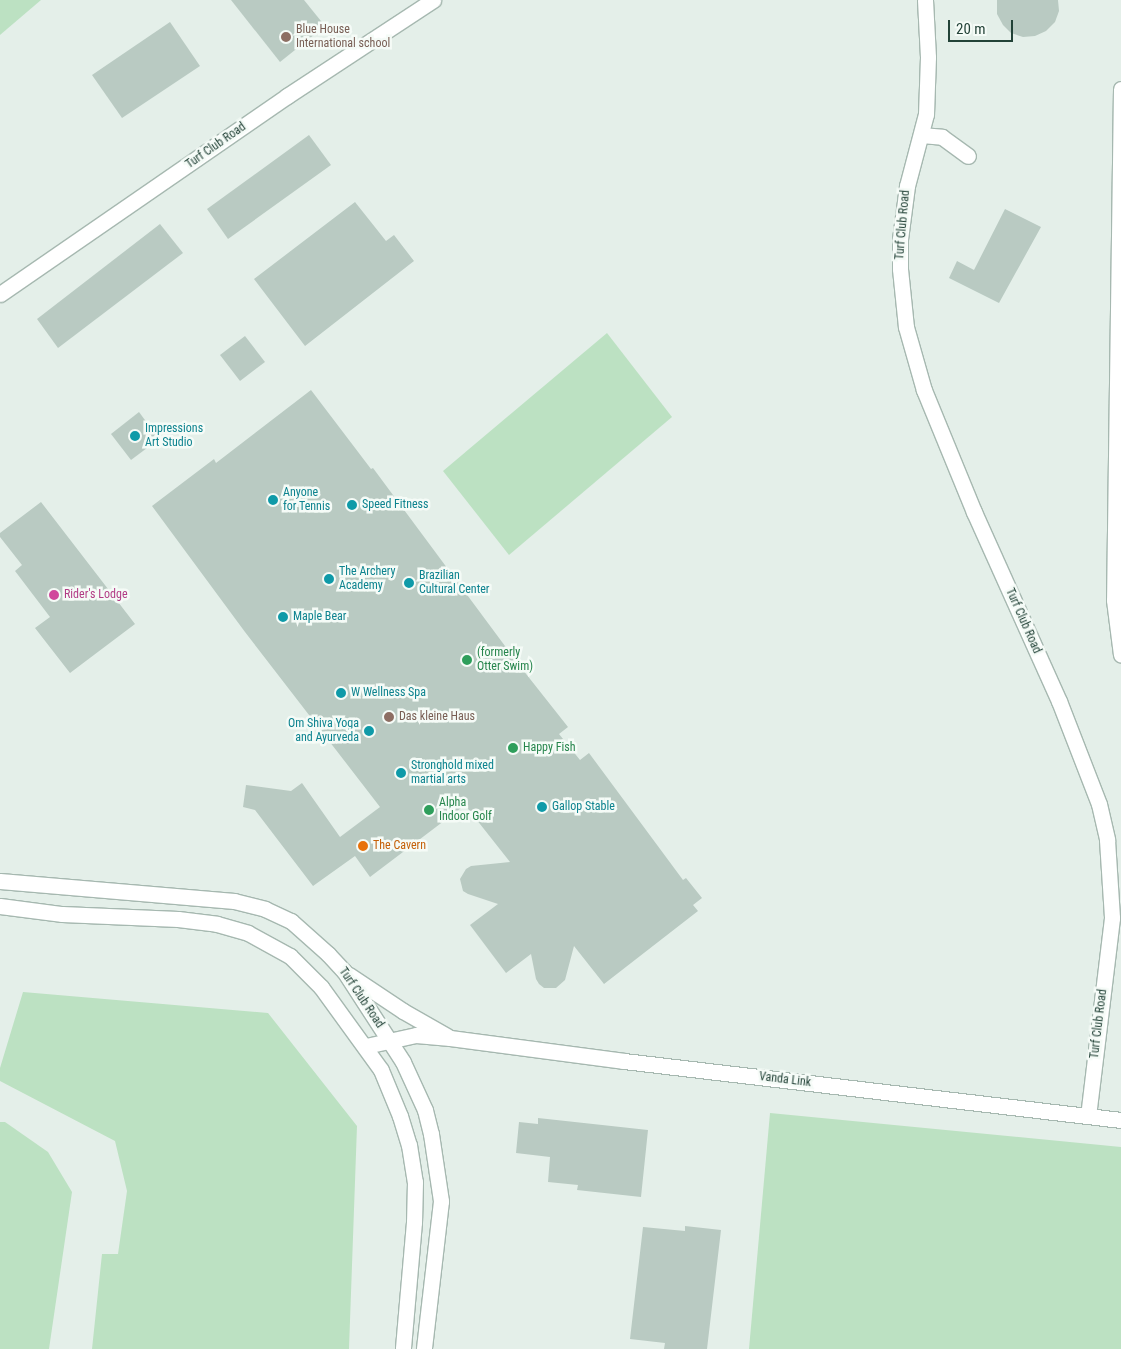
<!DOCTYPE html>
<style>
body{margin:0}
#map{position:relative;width:1121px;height:1349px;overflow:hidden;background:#e4efe9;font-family:"Roboto Condensed",sans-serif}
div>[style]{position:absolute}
.green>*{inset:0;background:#bce1c2}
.building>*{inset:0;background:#b9cac2}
.roads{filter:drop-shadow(1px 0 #a6b8b0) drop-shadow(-1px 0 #a6b8b0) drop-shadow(0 1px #a6b8b0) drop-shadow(0 -1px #a6b8b0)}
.minor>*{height:15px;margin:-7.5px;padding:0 7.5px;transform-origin:7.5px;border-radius:7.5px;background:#fff}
.secondary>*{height:15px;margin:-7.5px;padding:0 7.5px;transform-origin:7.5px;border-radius:7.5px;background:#fff}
.dots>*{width:14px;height:14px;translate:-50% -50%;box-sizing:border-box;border:2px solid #f5fbf7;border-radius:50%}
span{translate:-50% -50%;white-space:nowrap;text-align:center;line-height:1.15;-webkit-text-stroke:5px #f5fbf7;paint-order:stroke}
.education-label{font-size:12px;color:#785e54}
.left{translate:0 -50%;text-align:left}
.street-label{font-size:12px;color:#224237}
.culture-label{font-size:12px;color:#0d838f}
.right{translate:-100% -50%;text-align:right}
.hotel-label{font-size:12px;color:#b23c85}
.leisure-label{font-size:12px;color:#27864d}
.food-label{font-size:12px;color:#c56008}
.scale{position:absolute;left:948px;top:20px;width:65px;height:22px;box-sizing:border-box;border:2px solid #224237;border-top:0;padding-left:6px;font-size:15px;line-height:18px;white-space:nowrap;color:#224237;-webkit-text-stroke:4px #f5fbf7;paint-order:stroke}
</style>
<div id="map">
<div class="green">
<i style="clip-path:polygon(0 0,41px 0,0 35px)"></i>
<i style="clip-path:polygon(607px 333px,672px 417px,509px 555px,443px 471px)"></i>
<i style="clip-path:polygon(23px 992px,268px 1013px,357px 1126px,349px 1349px,92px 1349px,102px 1254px,118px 1254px,127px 1191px,115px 1141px,0 1081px,0 1068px)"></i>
<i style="clip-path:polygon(770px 1113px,1121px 1147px,1121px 1349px,749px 1349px)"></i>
<i style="clip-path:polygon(0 1122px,5px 1122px,48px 1152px,72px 1192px,49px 1349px,0 1349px)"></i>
</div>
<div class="building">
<i style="clip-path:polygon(231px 0,304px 0,325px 26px,280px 62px)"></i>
<i style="clip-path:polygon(997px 0,1058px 0,1059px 11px,1055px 22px,1046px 31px,1035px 36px,1023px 37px,1011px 33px,1003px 25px,997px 14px)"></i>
<i style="clip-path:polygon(170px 22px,200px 66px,122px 118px,92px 75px)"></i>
<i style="clip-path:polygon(309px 135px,331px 165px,228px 239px,207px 209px)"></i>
<i style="clip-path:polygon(355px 202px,386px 241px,394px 235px,414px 261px,305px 346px,254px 279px)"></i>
<i style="clip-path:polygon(1005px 209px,1041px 227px,999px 303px,949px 278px,957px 261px,974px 270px)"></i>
<i style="clip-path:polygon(160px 224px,183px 253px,58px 348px,37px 319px)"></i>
<i style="clip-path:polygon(245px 336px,265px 362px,240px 381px,220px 355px)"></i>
<i style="clip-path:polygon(311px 390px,371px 469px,373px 468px,393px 495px,519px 665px,568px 727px,559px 734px,580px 760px,589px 753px,683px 880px,686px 878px,702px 898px,693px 905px,698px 911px,604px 984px,574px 946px,565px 980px,556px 988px,544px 988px,539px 984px,536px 979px,531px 954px,506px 973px,470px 925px,498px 904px,468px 894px,463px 891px,460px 879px,466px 869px,471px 866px,510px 862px,465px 805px,370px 877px,355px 856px,313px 886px,255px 810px,243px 807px,246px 785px,291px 791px,302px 783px,340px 837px,380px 807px,245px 632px,152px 506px,214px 459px,216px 463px)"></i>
<i style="clip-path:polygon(139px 412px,159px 439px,131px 460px,111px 434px)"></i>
<i style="clip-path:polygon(41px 502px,135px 624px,70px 673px,35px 628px,50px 617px,15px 571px,22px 565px,0 537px,0 533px)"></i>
<i style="clip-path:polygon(538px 1118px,648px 1130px,641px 1197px,577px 1190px,578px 1185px,548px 1182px,550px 1157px,516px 1153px,519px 1122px,538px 1124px)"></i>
<i style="clip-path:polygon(685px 1226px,721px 1230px,707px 1349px,664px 1349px,665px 1343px,630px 1339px,643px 1227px,685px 1231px)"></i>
</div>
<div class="roads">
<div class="minor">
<i style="left:925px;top:0;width:57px;rotate:87deg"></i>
<i style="left:928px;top:57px;width:57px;rotate:92deg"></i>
<i style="left:926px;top:114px;width:74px;rotate:104.8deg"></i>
<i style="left:907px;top:186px;width:53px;rotate:97.5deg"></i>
<i style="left:900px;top:239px;width:30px;rotate:90deg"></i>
<i style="left:900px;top:269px;width:58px;rotate:84.1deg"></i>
<i style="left:906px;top:327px;width:66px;rotate:74.1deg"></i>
<i style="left:924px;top:390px;width:132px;rotate:67.7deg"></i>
<i style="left:974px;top:512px;width:207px;rotate:65.8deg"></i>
<i style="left:1059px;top:701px;width:110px;rotate:68.8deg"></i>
<i style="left:1099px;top:804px;width:37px;rotate:77deg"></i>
<i style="left:1107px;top:840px;width:78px;rotate:86.3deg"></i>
<i style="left:1112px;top:918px;width:198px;rotate:96.9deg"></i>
<i style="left:921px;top:135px;width:21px;rotate:5deg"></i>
<i style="left:942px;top:137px;width:32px;rotate:36deg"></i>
<i style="left:0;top:294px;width:349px;rotate:-34.6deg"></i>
<i style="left:287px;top:96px;width:175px;rotate:-33.3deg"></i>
<i style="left:0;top:881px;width:235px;rotate:4.9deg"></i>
<i style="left:234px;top:901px;width:32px;rotate:14deg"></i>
<i style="left:265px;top:909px;width:29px;rotate:25deg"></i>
<i style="left:291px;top:921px;width:50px;rotate:41.7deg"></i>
<i style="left:328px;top:954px;width:23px;rotate:47deg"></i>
<i style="left:344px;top:971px;width:108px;rotate:57deg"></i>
<i style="left:403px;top:1062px;width:53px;rotate:65.4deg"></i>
<i style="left:425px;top:1110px;width:25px;rotate:76deg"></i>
<i style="left:431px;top:1134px;width:68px;rotate:81.5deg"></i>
<i style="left:441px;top:1201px;width:149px;rotate:96.6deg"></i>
<i style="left:0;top:906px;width:63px;rotate:7.4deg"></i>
<i style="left:62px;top:914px;width:116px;rotate:2.5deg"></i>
<i style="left:178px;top:919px;width:39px;rotate:7deg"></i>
<i style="left:217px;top:924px;width:32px;rotate:16deg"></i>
<i style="left:248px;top:933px;width:48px;rotate:28.7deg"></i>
<i style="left:290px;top:956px;width:44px;rotate:45deg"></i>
<i style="left:321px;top:987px;width:102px;rotate:54.1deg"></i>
<i style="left:381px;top:1070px;width:50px;rotate:67.6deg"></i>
<i style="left:400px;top:1116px;width:30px;rotate:73deg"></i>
<i style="left:409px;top:1145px;width:37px;rotate:81deg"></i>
<i style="left:415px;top:1182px;width:40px;rotate:91.4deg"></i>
<i style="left:414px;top:1222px;width:127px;rotate:95deg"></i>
<i style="left:349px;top:975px;width:65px;rotate:33.7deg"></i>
<i style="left:403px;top:1011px;width:51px;rotate:29.6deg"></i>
<i style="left:366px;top:1046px;width:51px;rotate:-12.4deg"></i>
<i style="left:416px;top:1035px;width:34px;rotate:5deg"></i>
<i style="left:450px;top:1038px;width:176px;rotate:7.5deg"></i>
<i style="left:624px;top:1061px;width:500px;rotate:6.77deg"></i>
</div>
<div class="secondary">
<i style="left:1121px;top:89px;width:511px;rotate:90.78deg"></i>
<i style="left:1114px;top:600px;width:55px;rotate:82.7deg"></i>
</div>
</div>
<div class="dots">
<i style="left:286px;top:37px;background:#8d6e63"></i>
<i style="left:135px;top:436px;background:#0f9aa8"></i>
<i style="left:273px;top:500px;background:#0f9aa8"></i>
<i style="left:352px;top:505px;background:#0f9aa8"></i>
<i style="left:329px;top:579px;background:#0f9aa8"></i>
<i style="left:409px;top:583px;background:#0f9aa8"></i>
<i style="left:54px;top:595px;background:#d1479c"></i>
<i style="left:283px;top:617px;background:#0f9aa8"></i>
<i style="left:467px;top:660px;background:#2e9e5b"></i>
<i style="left:341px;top:693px;background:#0f9aa8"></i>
<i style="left:389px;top:717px;background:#8d6e63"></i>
<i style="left:369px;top:731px;background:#0f9aa8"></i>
<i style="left:513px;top:748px;background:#2e9e5b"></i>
<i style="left:401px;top:773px;background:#0f9aa8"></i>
<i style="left:542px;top:807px;background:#0f9aa8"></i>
<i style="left:429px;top:810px;background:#2e9e5b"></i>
<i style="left:363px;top:846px;background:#e8710a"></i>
</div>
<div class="education-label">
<span class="left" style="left:296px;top:37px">Blue House<br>International school</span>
<span class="left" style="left:399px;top:717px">Das kleine Haus</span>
</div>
<div class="street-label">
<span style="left:216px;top:146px;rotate:-35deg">Turf Club Road</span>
<span style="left:903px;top:225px;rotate:-85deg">Turf Club Road</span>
<span style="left:1023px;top:621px;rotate:66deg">Turf Club Road</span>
<span style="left:361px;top:998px;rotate:56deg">Turf Club Road</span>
<span style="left:1099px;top:1024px;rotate:-83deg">Turf Club Road</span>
<span style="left:785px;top:1080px;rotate:7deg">Vanda Link</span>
</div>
<div class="culture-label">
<span class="left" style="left:145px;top:436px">Impressions<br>Art Studio</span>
<span class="left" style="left:283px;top:500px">Anyone<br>for Tennis</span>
<span class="left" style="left:362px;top:505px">Speed Fitness</span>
<span class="left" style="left:339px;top:579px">The Archery<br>Academy</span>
<span class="left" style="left:419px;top:583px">Brazilian<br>Cultural Center</span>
<span class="left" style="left:293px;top:617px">Maple Bear</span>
<span class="left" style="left:351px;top:693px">W Wellness Spa</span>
<span class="right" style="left:359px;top:731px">Om Shiva Yoga<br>and Ayurveda</span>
<span class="left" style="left:411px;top:773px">Stronghold mixed<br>martial arts</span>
<span class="left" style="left:552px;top:807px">Gallop Stable</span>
</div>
<div class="hotel-label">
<span class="left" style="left:64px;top:595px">Rider's Lodge</span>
</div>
<div class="leisure-label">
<span class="left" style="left:477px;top:660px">(formerly<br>Otter Swim)</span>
<span class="left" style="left:523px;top:748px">Happy Fish</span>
<span class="left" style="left:439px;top:810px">Alpha<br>Indoor Golf</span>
</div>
<div class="food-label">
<span class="left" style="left:373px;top:846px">The Cavern</span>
</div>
<div class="scale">20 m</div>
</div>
